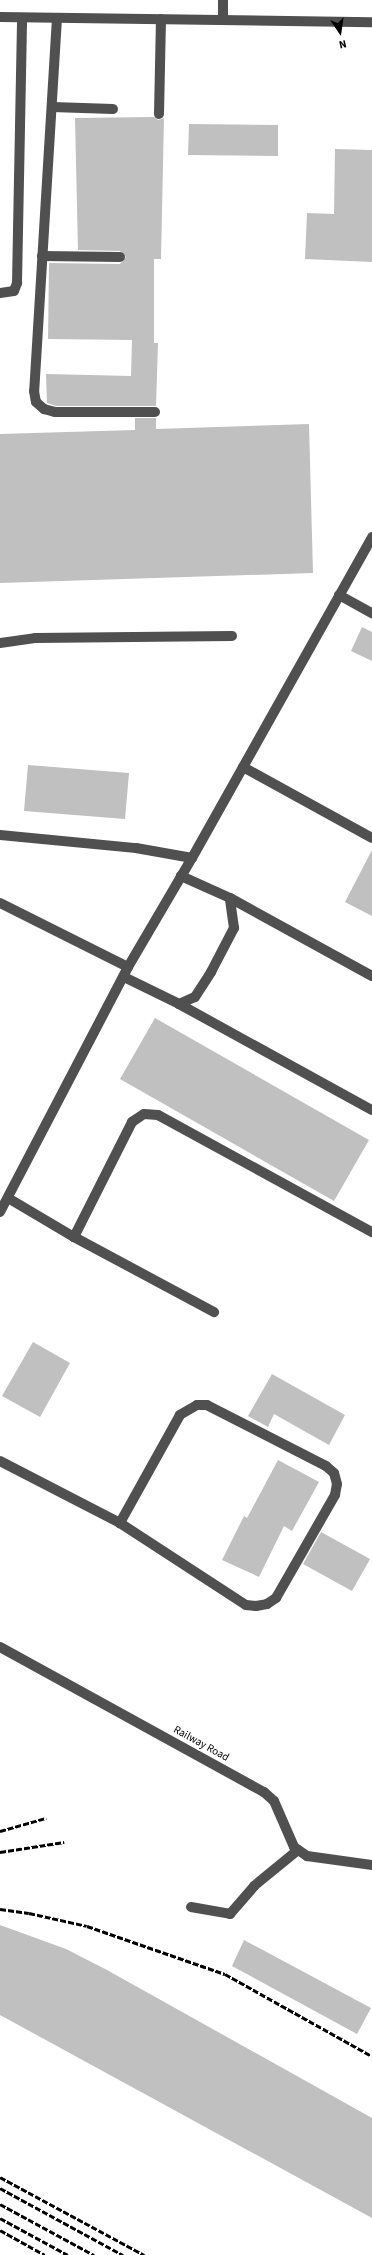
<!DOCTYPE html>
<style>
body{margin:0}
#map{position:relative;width:372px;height:2255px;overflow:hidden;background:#fff;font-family:"Source Sans 3",sans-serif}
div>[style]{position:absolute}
.building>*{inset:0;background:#c0c0c0}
.minor>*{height:10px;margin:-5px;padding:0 5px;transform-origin:5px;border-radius:5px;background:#505050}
.rail>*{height:3px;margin-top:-1.5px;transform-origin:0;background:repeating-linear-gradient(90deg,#000 0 6px,transparent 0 8px)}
span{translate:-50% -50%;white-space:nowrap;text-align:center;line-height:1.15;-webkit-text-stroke:3.5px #fff;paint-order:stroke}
.street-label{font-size:11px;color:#000}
.north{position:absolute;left:320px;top:12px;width:40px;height:40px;-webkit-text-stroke:3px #fff;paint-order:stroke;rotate:167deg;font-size:11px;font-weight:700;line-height:16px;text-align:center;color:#000}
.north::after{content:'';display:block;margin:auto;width:14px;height:18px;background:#000;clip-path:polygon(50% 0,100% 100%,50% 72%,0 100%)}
</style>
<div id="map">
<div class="building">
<i style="clip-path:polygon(154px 117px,158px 120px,164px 118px,161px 259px,154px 259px,154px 343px,158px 343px,156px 406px,56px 406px,47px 403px,46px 374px,131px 376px,132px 340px,48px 339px,49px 263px,120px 264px,126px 257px,120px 251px,78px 250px,75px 118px)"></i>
<i style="clip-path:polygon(189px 124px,278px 125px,278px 156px,188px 155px)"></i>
<i style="clip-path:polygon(335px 149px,372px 150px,372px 262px,305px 259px,307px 213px,334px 214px)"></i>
<i style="clip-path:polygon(135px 418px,156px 418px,156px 429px,309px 424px,313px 573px,0 583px,0 434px,135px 430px)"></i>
<i style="clip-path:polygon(362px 627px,372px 632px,372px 661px,351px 651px)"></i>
<i style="clip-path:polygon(28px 765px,129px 773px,125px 819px,24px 811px)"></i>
<i style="clip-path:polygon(372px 850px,372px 916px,345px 902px)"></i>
<i style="clip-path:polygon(155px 1018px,369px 1140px,334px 1201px,120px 1079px)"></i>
<i style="clip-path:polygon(33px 1342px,70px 1363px,40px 1417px,2px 1396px)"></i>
<i style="clip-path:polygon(272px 1374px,345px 1415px,329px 1445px,274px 1414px,268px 1427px,248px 1416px)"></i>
<i style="clip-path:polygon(278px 1460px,319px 1482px,292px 1531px,284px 1526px,259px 1577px,222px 1560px,244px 1516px,247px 1518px)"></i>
<i style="clip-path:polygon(321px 1532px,370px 1559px,352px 1591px,303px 1564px)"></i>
<i style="clip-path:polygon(0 1925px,66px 1949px,107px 1970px,372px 2118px,372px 2218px,0 2015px)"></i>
<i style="clip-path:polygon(244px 1940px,371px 2008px,357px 2034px,232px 1966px)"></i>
</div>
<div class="minor">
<i style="left:223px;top:0;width:20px;rotate:90deg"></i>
<i style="left:0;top:17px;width:372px;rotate:0.8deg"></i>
<i style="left:57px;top:18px;width:374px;rotate:93.5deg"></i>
<i style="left:34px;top:391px;width:11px;rotate:80deg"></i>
<i style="left:36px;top:402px;width:11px;rotate:41deg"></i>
<i style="left:44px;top:409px;width:11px;rotate:15deg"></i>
<i style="left:55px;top:412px;width:100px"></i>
<i style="left:52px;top:107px;width:61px;rotate:1.9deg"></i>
<i style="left:159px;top:114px;width:95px;rotate:-88.8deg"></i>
<i style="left:42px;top:256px;width:78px;rotate:0.7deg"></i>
<i style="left:0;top:293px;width:14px;rotate:-8deg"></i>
<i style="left:14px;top:291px;width:9px;rotate:-69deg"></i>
<i style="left:17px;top:283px;width:265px;rotate:-88.9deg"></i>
<i style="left:339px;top:595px;width:38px;rotate:29deg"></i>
<i style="left:0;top:643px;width:35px;rotate:-8deg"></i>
<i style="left:35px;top:638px;width:197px;rotate:-0.6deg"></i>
<i style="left:243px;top:767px;width:147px;rotate:28.8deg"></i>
<i style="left:0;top:835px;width:137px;rotate:5.5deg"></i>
<i style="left:136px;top:848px;width:57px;rotate:10.1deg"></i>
<i style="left:230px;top:898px;width:162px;rotate:28.8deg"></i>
<i style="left:0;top:903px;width:143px;rotate:26.6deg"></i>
<i style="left:128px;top:967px;width:126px;rotate:-59.6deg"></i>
<i style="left:192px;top:858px;width:368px;rotate:-60.7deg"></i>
<i style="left:124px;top:977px;width:61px;rotate:26.1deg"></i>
<i style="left:179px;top:1004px;width:17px;rotate:-24deg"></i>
<i style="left:195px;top:997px;width:30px;rotate:-57deg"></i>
<i style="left:211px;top:972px;width:50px;rotate:-62.4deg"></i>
<i style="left:234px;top:928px;width:30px;rotate:-98deg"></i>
<i style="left:230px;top:898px;width:54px;rotate:-155.8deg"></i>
<i style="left:179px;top:1004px;width:220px;rotate:28.8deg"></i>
<i style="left:8px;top:1198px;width:77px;rotate:30.6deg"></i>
<i style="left:74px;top:1237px;width:159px;rotate:28.2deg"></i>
<i style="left:0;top:1212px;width:276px;rotate:-62.4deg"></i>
<i style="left:74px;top:1237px;width:129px;rotate:-63.2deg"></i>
<i style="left:132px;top:1122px;width:14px;rotate:-34deg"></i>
<i style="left:144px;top:1114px;width:14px;rotate:4deg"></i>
<i style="left:158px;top:1115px;width:244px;rotate:28.7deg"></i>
<i style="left:0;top:1461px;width:135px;rotate:27.3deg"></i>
<i style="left:120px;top:1523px;width:150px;rotate:33.1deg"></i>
<i style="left:246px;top:1605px;width:10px;rotate:6deg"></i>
<i style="left:256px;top:1606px;width:11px;rotate:-10deg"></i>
<i style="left:267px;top:1604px;width:11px;rotate:-34deg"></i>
<i style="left:276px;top:1598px;width:119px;rotate:-60.2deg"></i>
<i style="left:335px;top:1495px;width:11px;rotate:-80deg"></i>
<i style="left:337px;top:1484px;width:11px;rotate:-105deg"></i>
<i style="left:334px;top:1473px;width:11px;rotate:-139deg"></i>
<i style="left:326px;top:1466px;width:134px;rotate:-152.9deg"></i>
<i style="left:207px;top:1405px;width:10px;rotate:180deg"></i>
<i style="left:197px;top:1405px;width:20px;rotate:150deg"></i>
<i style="left:180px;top:1415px;width:124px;rotate:119.1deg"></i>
<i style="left:0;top:1647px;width:301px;rotate:28.8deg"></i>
<i style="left:264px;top:1792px;width:13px;rotate:42deg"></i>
<i style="left:274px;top:1801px;width:50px;rotate:66.5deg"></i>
<i style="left:294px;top:1847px;width:16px;rotate:35deg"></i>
<i style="left:307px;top:1856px;width:66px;rotate:7.9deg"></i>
<i style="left:191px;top:1907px;width:40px;rotate:10deg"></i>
<i style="left:230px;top:1914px;width:37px;rotate:-49deg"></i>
<i style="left:254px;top:1886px;width:57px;rotate:-39.3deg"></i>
</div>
<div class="rail">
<i style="left:0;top:1831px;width:48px;rotate:-15.8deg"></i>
<i style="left:0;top:1852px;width:65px;rotate:-8.9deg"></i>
<i style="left:0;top:1909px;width:29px;rotate:8deg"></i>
<i style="left:29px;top:1913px;width:59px;rotate:12.6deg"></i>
<i style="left:87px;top:1926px;width:146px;rotate:19.2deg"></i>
<i style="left:225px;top:1974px;width:168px;rotate:29.2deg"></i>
<i style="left:0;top:2177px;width:164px;rotate:28.4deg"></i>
<i style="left:0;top:2188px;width:140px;rotate:28.6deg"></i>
<i style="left:0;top:2204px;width:107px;rotate:28.5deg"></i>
<i style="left:0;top:2218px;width:77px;rotate:28.6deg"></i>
<i style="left:0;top:2230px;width:51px;rotate:29.1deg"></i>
</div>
<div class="street-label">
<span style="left:201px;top:1744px;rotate:29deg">Railway Road</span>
</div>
<div class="north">N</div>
</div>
